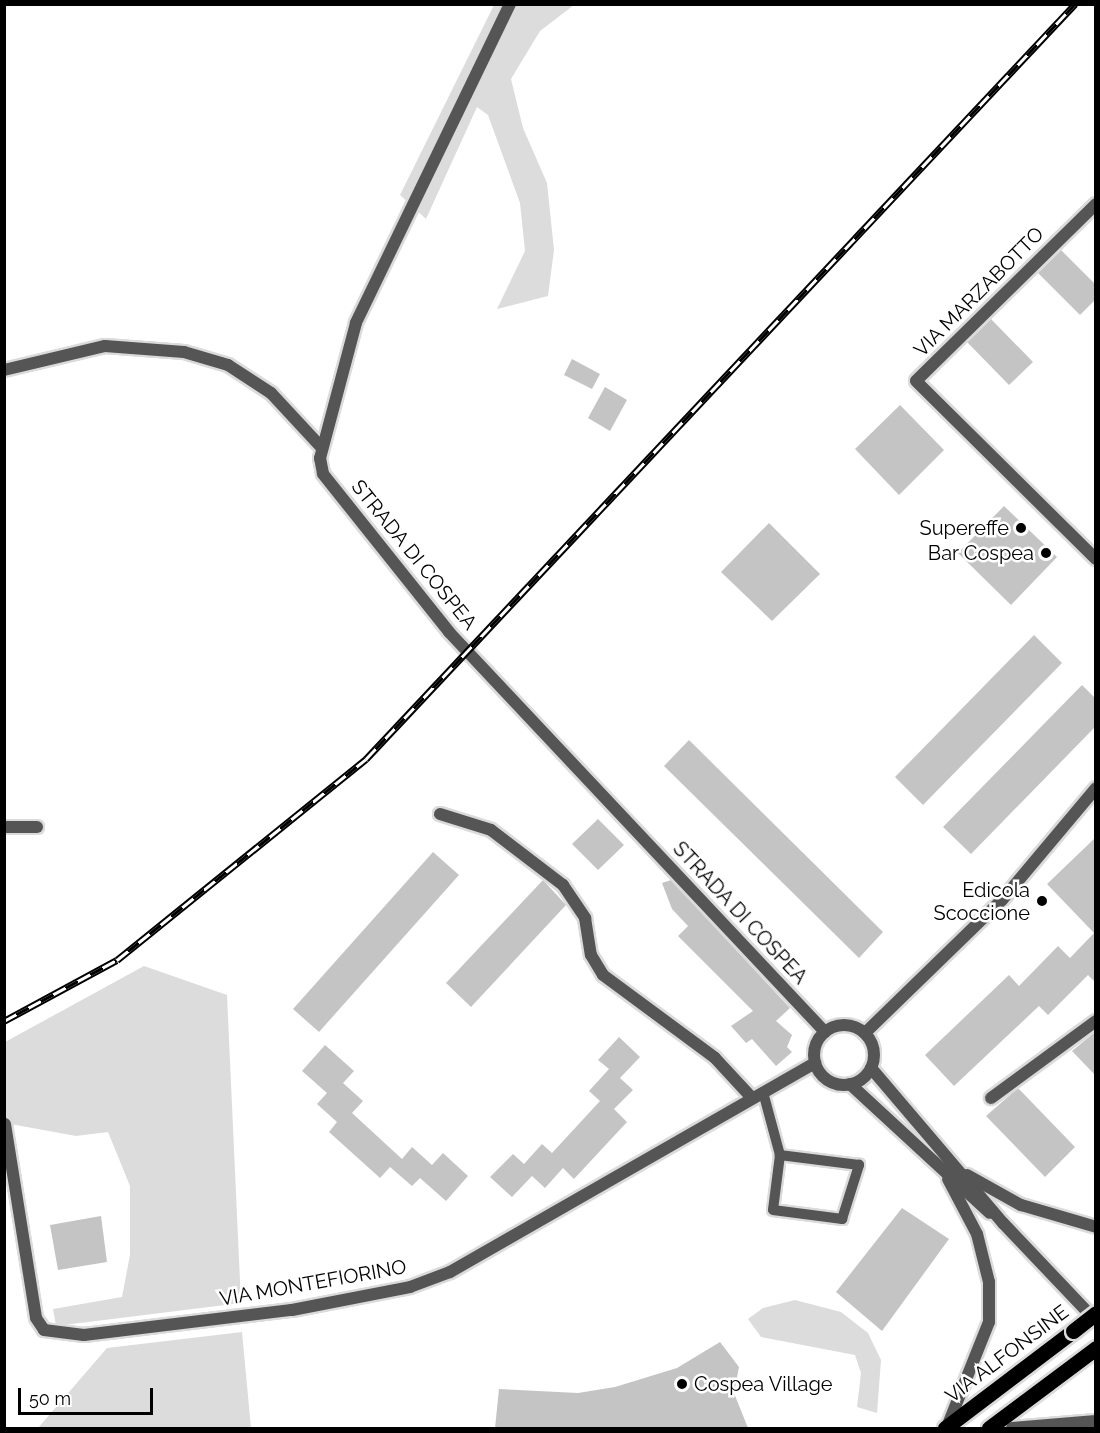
<!DOCTYPE html>
<style>
body{margin:0}
#map{position:relative;width:1100px;height:1433px;overflow:hidden;background:#fff;font-family:Raleway,sans-serif}
div>[style]{position:absolute}
.green>*{inset:0;background:#dcdcdc}
.building>*{inset:0;background:#c4c4c4}
.roads{filter:drop-shadow(2px 0 #dbdbdb) drop-shadow(-2px 0 #dbdbdb) drop-shadow(0 2px #dbdbdb) drop-shadow(0 -2px #dbdbdb)}
.service>*{height:10px;margin:-5px;padding:0 5px;transform-origin:5px;border-radius:5px;background:#555}
.minor>*{height:12px;margin:-6px;padding:0 6px;transform-origin:6px;border-radius:6px;background:#555}
.minor>.ring{margin:-6px;padding:0;box-sizing:content-box;background:none;border:12px solid #555;border-radius:50%}
.primary>*{height:15px;margin:-7.5px;padding:0 7.5px;transform-origin:7.5px;border-radius:7.5px;background:#000}
.rail>*{height:7px;margin-top:-3.5px;transform-origin:0;background:repeating-linear-gradient(90deg,#fff 0 14px,#000 0 28px);box-sizing:border-box;border-block:2px solid #000}
.bridges{filter:drop-shadow(2px 0 #dbdbdb) drop-shadow(-2px 0 #dbdbdb) drop-shadow(0 2px #dbdbdb) drop-shadow(0 -2px #dbdbdb)}
.primary-bridge>*{height:15px;margin:-7.5px;padding:0 7.5px;transform-origin:7.5px;border-radius:7.5px;background:#000}
.dots>*{width:16px;height:16px;translate:-50% -50%;box-sizing:border-box;border:3px solid #fff;border-radius:50%}
span{translate:-50% -50%;white-space:nowrap;text-align:center;line-height:1.15;-webkit-text-stroke:5px #fff;paint-order:stroke}
.street-label{font-size:20px;color:#000}
.poi-label{font-size:20px;color:#000}
.right{translate:-100% -50%;text-align:right}
.left{translate:0 -50%;text-align:left}
.frame{position:absolute;inset:0;border:6px solid #000;pointer-events:none}
.scale{position:absolute;left:18px;top:1388px;width:135px;height:27px;box-sizing:border-box;border:3px solid #000;border-top:0;padding-left:8px;font-size:18px;line-height:21px;white-space:nowrap;color:#000;-webkit-text-stroke:4px #fff;paint-order:stroke}
</style>
<div id="map">
<div class="green">
<i style="clip-path:polygon(494px 5px,574px 5px,540px 31px,511px 79px,523px 128px,547px 183px,554px 250px,548px 296px,497px 309px,525px 251px,520px 203px,488px 115px,477px 107px,426px 219px,400px 195px)"></i>
<i style="clip-path:polygon(144px 966px,227px 995px,241px 1303px,56px 1326px,53px 1309px,122px 1297px,130px 1255px,130px 1186px,108px 1132px,76px 1136px,5px 1123px,5px 1042px)"></i>
<i style="clip-path:polygon(795px 1300px,841px 1312px,868px 1333px,881px 1360px,877px 1413px,857px 1407px,861px 1373px,855px 1355px,761px 1337px,748px 1319px,763px 1308px)"></i>
<i style="clip-path:polygon(242px 1332px,251px 1428px,38px 1428px,107px 1348px)"></i>
</div>
<div class="building">
<i style="clip-path:polygon(1061px 250px,1095px 284px,1095px 300px,1080px 315px,1038px 273px)"></i>
<i style="clip-path:polygon(991px 319px,1033px 362px,1009px 385px,967px 342px)"></i>
<i style="clip-path:polygon(572px 359px,600px 374px,592px 389px,564px 375px)"></i>
<i style="clip-path:polygon(605px 387px,627px 400px,610px 431px,588px 418px)"></i>
<i style="clip-path:polygon(900px 405px,944px 450px,899px 495px,855px 449px)"></i>
<i style="clip-path:polygon(1004px 506px,1057px 557px,1011px 605px,958px 553px)"></i>
<i style="clip-path:polygon(769px 523px,820px 574px,772px 621px,721px 572px)"></i>
<i style="clip-path:polygon(1034px 635px,1062px 663px,923px 805px,895px 777px)"></i>
<i style="clip-path:polygon(1082px 685px,1095px 698px,1095px 727px,971px 854px,943px 827px)"></i>
<i style="clip-path:polygon(689px 740px,883px 932px,859px 958px,664px 766px)"></i>
<i style="clip-path:polygon(598px 819px,624px 845px,598px 870px,572px 844px)"></i>
<i style="clip-path:polygon(1095px 838px,1095px 982px,1088px 975px,1048px 1015px,1039px 1006px,954px 1086px,925px 1055px,1009px 975px,1019px 986px,1058px 946px,1070px 958px,1094px 933px,1047px 884px)"></i>
<i style="clip-path:polygon(433px 852px,459px 875px,319px 1032px,293px 1009px)"></i>
<i style="clip-path:polygon(543px 880px,566px 905px,471px 1007px,446px 983px)"></i>
<i style="clip-path:polygon(671px 880px,790px 1008px,776px 1021px,792px 1035px,787px 1047px,792px 1052px,776px 1066px,752px 1039px,746px 1043px,731px 1026px,753px 1011px,678px 936px,688px 926px,672px 909px,662px 883px)"></i>
<i style="clip-path:polygon(1095px 1032px,1095px 1075px,1072px 1051px)"></i>
<i style="clip-path:polygon(619px 1037px,640px 1057px,620px 1078px,633px 1090px,614px 1109px,627px 1122px,574px 1179px,563px 1168px,545px 1188px,532px 1176px,512px 1197px,490px 1177px,513px 1154px,524px 1164px,542px 1144px,552px 1153px,600px 1101px,589px 1091px,609px 1069px,598px 1060px)"></i>
<i style="clip-path:polygon(325px 1045px,354px 1071px,343px 1083px,363px 1101px,352px 1113px,402px 1159px,412px 1147px,432px 1165px,443px 1153px,468px 1176px,446px 1201px,420px 1178px,412px 1186px,390px 1167px,380px 1178px,329px 1132px,337px 1122px,317px 1104px,327px 1093px,302px 1071px)"></i>
<i style="clip-path:polygon(1018px 1088px,1075px 1147px,1045px 1177px,986px 1116px)"></i>
<i style="clip-path:polygon(902px 1208px,949px 1239px,882px 1331px,836px 1292px)"></i>
<i style="clip-path:polygon(101px 1216px,107px 1262px,58px 1270px,50px 1225px)"></i>
<i style="clip-path:polygon(720px 1342px,739px 1367px,734px 1393px,748px 1428px,495px 1428px,499px 1389px,578px 1393px,615px 1387px,677px 1368px)"></i>
</div>
<div class="roads">
<div class="service">
<i style="left:763px;top:1092px;width:65px;rotate:74.9deg"></i>
<i style="left:780px;top:1155px;width:55px;rotate:97.3deg"></i>
<i style="left:773px;top:1210px;width:70px;rotate:7.4deg"></i>
<i style="left:842px;top:1219px;width:57px;rotate:-72.5deg"></i>
<i style="left:859px;top:1165px;width:80px;rotate:-172.8deg"></i>
</div>
<div class="minor">
<i style="left:510px;top:4px;width:354px;rotate:115.8deg"></i>
<i style="left:356px;top:323px;width:140px;rotate:104.9deg"></i>
<i style="left:320px;top:458px;width:16px;rotate:79deg"></i>
<i style="left:323px;top:474px;width:202px;rotate:51.4deg"></i>
<i style="left:449px;top:632px;width:549px;rotate:46.77deg"></i>
<i style="left:1096px;top:204px;width:252px;rotate:135.5deg"></i>
<i style="left:916px;top:381px;width:253px;rotate:44.7deg"></i>
<i style="left:4px;top:370px;width:104px;rotate:-13.4deg"></i>
<i style="left:105px;top:346px;width:79px;rotate:4.3deg"></i>
<i style="left:184px;top:352px;width:46px;rotate:16.5deg"></i>
<i style="left:228px;top:365px;width:51px;rotate:33.1deg"></i>
<i style="left:271px;top:393px;width:75px;rotate:47.2deg"></i>
<i style="left:440px;top:814px;width:53px;rotate:17.4deg"></i>
<i style="left:491px;top:830px;width:91px;rotate:37.4deg"></i>
<i style="left:563px;top:885px;width:40px;rotate:56deg"></i>
<i style="left:585px;top:918px;width:37px;rotate:81deg"></i>
<i style="left:591px;top:955px;width:23px;rotate:59deg"></i>
<i style="left:603px;top:975px;width:139px;rotate:36.5deg"></i>
<i style="left:715px;top:1058px;width:54px;rotate:47.2deg"></i>
<i style="left:4px;top:827px;width:33px"></i>
<i class="ring" style="left:814px;top:1025px;width:48px;height:48px"></i>
<i style="left:865px;top:1033px;width:191px;rotate:-44.2deg"></i>
<i style="left:1002px;top:900px;width:146px;rotate:-50deg"></i>
<i style="left:871px;top:1068px;width:204px;rotate:49.6deg"></i>
<i style="left:1003px;top:1223px;width:135px;rotate:46.5deg"></i>
<i style="left:850px;top:1084px;width:190px;rotate:42.7deg"></i>
<i style="left:991px;top:1098px;width:130px;rotate:-36.3deg"></i>
<i style="left:5px;top:1124px;width:196px;rotate:80.9deg"></i>
<i style="left:36px;top:1318px;width:14px;rotate:56deg"></i>
<i style="left:44px;top:1330px;width:40px;rotate:7.1deg"></i>
<i style="left:84px;top:1335px;width:209px;rotate:-6.9deg"></i>
<i style="left:292px;top:1310px;width:120px;rotate:-11deg"></i>
<i style="left:410px;top:1287px;width:43px;rotate:-20.6deg"></i>
<i style="left:450px;top:1272px;width:421px;rotate:-29.8deg"></i>
<i style="left:967px;top:1175px;width:62px;rotate:29.1deg"></i>
<i style="left:1021px;top:1205px;width:78px;rotate:16.3deg"></i>
<i style="left:947px;top:1427px;width:113px;rotate:-68.2deg"></i>
<i style="left:989px;top:1322px;width:40px;rotate:-90deg"></i>
<i style="left:989px;top:1282px;width:49px;rotate:-104deg"></i>
<i style="left:977px;top:1234px;width:62px;rotate:-117.8deg"></i>
<i style="left:1012px;top:1428px;width:84px;rotate:-4.8deg"></i>
</div>
<div class="primary">
<i style="left:945px;top:1428px;width:161px;rotate:-37.2deg"></i>
<i style="left:989px;top:1428px;width:134px;rotate:-36.8deg"></i>
</div>
</div>
<div class="rail">
<i style="left:4px;top:1021px;width:128px;rotate:-28.4deg"></i>
<i style="left:117px;top:960px;width:320px;rotate:-38.9deg"></i>
<i style="left:366px;top:759px;width:1036px;rotate:-46.8deg"></i>
</div>
<div class="bridges">
<div class="primary-bridge">
<i style="left:1073px;top:1331px;width:29px;rotate:-38deg"></i>
</div>
</div>
<div class="dots">
<i style="left:1021px;top:528px;background:#000"></i>
<i style="left:1046px;top:553px;background:#000"></i>
<i style="left:1042px;top:901px;background:#000"></i>
<i style="left:682px;top:1384px;background:#000"></i>
</div>
<div class="street-label">
<span style="left:979px;top:292px;rotate:-45deg">VIA MARZABOTTO</span>
<span style="left:414px;top:555px;rotate:51deg">STRADA DI COSPEA</span>
<span style="left:740px;top:913px;rotate:47deg">STRADA DI COSPEA</span>
<span style="left:313px;top:1283px;rotate:-10deg">VIA MONTEFIORINO</span>
<span style="left:1007px;top:1354px;rotate:-37deg">VIA ALFONSINE</span>
</div>
<div class="poi-label">
<span class="right" style="left:1009px;top:528px">Supereffe</span>
<span class="right" style="left:1034px;top:553px">Bar Cospea</span>
<span class="right" style="left:1030px;top:902px">Edicola<br>Scoccione</span>
<span class="left" style="left:694px;top:1384px">Cospea Village</span>
</div>
<div class="frame"></div>
<div class="scale">50 m</div>
</div>
